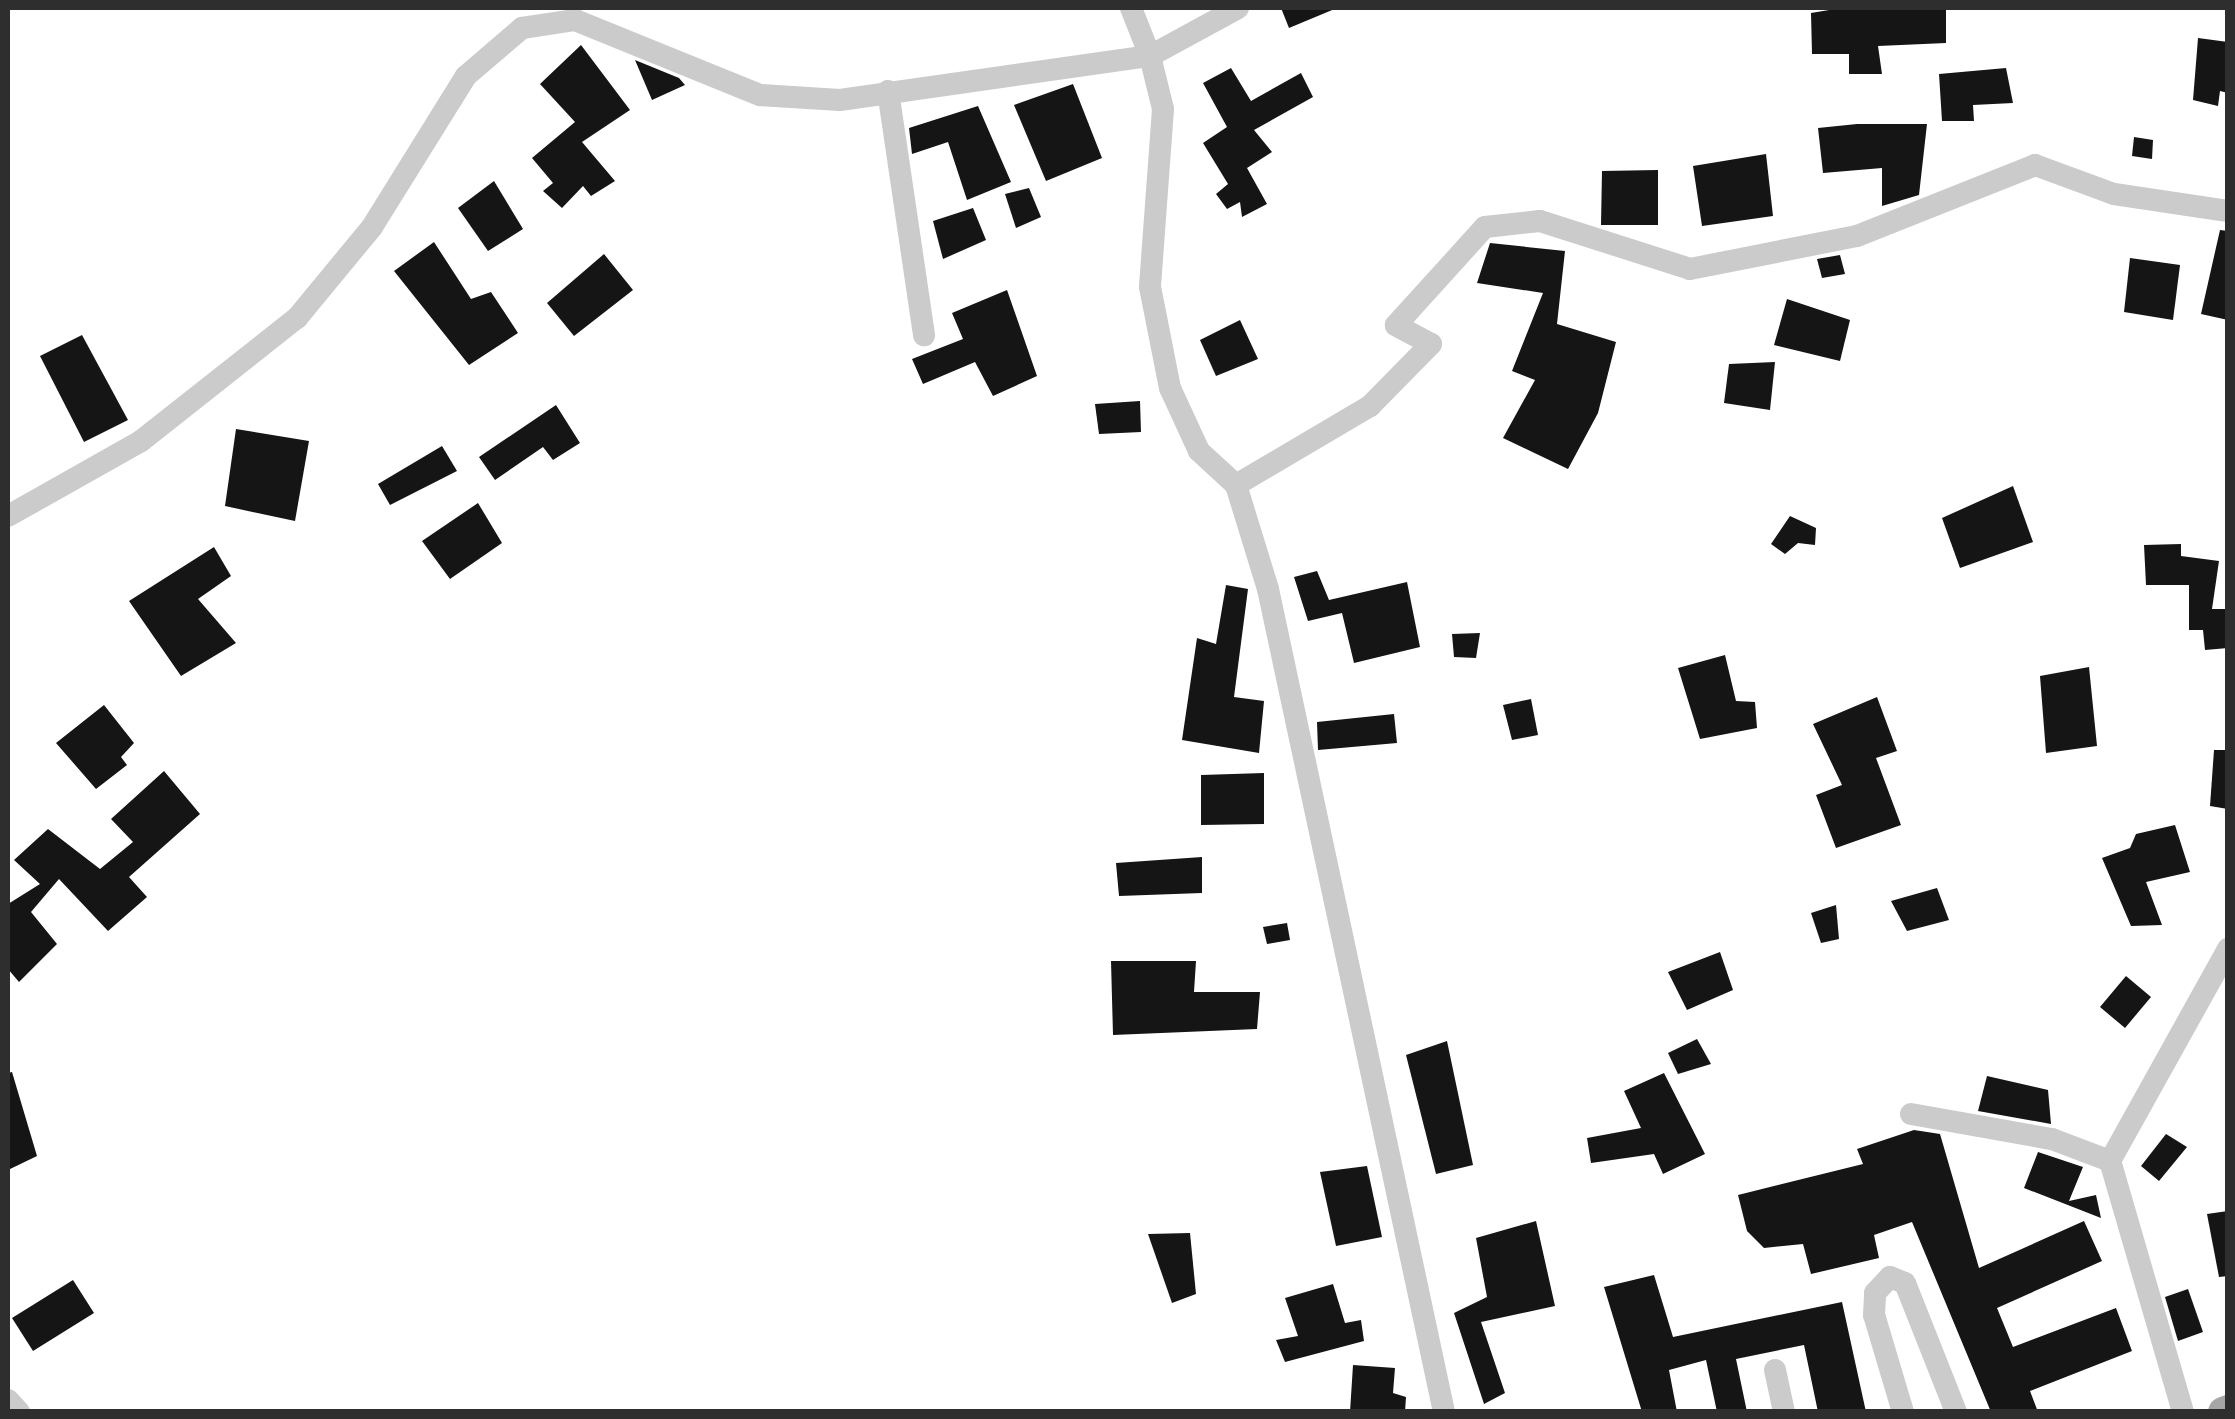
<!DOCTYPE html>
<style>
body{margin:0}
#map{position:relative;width:2235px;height:1419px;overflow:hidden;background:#fff;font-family:"Work Sans",sans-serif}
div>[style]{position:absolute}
.building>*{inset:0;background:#151515}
.minor>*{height:22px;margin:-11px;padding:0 11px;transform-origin:11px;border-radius:11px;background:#cbcbcb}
.major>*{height:30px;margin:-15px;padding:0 15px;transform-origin:15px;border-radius:15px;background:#a6a6a6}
span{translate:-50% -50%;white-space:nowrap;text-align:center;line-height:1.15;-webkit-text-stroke:10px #fff;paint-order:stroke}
.frame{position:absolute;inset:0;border:10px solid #2e2e2e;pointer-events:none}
</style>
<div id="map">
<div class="building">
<i style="clip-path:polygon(1281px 8px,1337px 8px,1289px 28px)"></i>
<i style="clip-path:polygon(1841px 8px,1946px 8px,1946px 43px,1878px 46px,1882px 74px,1849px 74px,1849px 54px,1812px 54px,1811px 13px)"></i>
<i style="clip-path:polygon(2198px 38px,2228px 42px,2228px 93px,2220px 91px,2218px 106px,2193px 100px)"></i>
<i style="clip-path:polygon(581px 45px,630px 110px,582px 142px,615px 181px,591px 196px,583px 186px,562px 208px,543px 191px,553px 183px,532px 158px,575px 122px,540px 84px)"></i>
<i style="clip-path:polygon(635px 60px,679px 78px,685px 85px,652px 100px)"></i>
<i style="clip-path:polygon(1231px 68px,1251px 101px,1301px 73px,1313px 97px,1254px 130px,1272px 152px,1247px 168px,1267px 204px,1242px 217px,1240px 202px,1227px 209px,1216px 194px,1228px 184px,1203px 143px,1227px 127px,1203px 83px)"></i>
<i style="clip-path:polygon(2006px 68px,2013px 103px,1973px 105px,1974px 121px,1942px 121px,1939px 74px)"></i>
<i style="clip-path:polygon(1073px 84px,1102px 158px,1046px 181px,1014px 105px)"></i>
<i style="clip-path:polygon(978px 106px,1011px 182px,967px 200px,948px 142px,912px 154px,909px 128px)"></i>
<i style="clip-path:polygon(1857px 124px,1927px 124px,1919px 195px,1882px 206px,1882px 168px,1823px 173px,1818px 128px)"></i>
<i style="clip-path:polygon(2134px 137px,2153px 140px,2152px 159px,2132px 156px)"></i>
<i style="clip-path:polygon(1766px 154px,1773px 216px,1702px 226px,1693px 166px)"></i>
<i style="clip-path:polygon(1658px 170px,1658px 225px,1601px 225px,1602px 171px)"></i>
<i style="clip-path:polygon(494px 181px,523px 229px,488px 251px,458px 208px)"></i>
<i style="clip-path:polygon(1029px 188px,1041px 217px,1016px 228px,1005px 194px)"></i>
<i style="clip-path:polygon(973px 208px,986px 240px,943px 259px,933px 221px)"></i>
<i style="clip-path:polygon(2220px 230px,2228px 231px,2228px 320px,2201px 314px)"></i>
<i style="clip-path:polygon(434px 242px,471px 299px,491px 292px,518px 333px,469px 365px,394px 271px)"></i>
<i style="clip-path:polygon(1490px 243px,1565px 251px,1557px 324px,1616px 342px,1598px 413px,1568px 469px,1503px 438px,1535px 380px,1512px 371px,1543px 293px,1477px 283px)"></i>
<i style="clip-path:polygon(604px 254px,633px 290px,574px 336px,547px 303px)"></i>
<i style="clip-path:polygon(1840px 255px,1845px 274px,1822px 278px,1817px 259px)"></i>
<i style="clip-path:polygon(2130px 258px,2180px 265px,2173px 320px,2124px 312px)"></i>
<i style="clip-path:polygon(1007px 290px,1037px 376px,993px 396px,975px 362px,923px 384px,912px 359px,963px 339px,952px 313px)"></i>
<i style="clip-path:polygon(1787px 299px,1850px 320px,1840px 361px,1774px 345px)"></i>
<i style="clip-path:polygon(1240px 320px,1258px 359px,1216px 376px,1200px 340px)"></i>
<i style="clip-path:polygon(82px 335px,128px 420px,84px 442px,40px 356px)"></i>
<i style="clip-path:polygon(1775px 362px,1770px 410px,1724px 403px,1729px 364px)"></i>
<i style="clip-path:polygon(1140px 401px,1141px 432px,1099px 434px,1095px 404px)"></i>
<i style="clip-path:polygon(556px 405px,580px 443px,553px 460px,543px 447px,495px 480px,479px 457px)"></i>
<i style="clip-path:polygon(236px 429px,309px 441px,295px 521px,225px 506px)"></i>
<i style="clip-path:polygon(442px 446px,457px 471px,390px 505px,378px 484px)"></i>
<i style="clip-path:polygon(2013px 486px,2033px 542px,1960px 568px,1942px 518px)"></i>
<i style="clip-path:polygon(478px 503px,502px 543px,450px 579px,422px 541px)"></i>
<i style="clip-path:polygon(1790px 516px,1816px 528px,1815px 545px,1798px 543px,1785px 554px,1771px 544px)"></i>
<i style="clip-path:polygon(2181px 544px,2181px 556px,2219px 561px,2212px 609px,2228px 609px,2228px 648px,2205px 650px,2203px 630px,2189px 630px,2189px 585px,2146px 585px,2144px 545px)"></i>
<i style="clip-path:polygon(214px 547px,231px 576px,198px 599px,236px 643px,181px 676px,129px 601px)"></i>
<i style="clip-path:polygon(1317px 571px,1329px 600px,1407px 582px,1420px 647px,1354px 663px,1342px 613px,1308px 621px,1294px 577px)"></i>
<i style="clip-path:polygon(1226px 585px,1248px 589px,1234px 697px,1264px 701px,1259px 753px,1182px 740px,1197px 638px,1216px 644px)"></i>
<i style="clip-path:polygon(1480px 633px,1476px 658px,1454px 657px,1452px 634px)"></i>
<i style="clip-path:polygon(1725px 655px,1736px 701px,1755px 702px,1757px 728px,1700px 739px,1678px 668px)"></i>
<i style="clip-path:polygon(2089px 667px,2097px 746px,2046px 753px,2040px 676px)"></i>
<i style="clip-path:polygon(1877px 697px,1897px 751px,1876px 758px,1901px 825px,1836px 848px,1816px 795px,1842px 785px,1813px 724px)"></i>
<i style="clip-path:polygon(1531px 699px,1538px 735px,1512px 740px,1503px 705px)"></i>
<i style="clip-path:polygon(104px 705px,134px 743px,121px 757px,127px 765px,96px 789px,56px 743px)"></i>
<i style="clip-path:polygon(1394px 714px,1397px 743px,1318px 750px,1317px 722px)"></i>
<i style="clip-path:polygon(2214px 750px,2228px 750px,2228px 809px,2210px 806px)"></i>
<i style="clip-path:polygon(164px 771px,200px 814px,129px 877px,147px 897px,108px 931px,59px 879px,31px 912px,57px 944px,19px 982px,8px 969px,8px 904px,40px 884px,14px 860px,48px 829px,100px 869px,133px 842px,111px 819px)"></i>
<i style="clip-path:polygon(1264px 773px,1264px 824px,1201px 825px,1201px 775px)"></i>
<i style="clip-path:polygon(2175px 825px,2190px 872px,2146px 882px,2162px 925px,2131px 926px,2102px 858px,2130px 848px,2136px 834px)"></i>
<i style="clip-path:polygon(1202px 857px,1202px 893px,1119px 896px,1116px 863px)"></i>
<i style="clip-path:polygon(1937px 888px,1949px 920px,1907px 931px,1891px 901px)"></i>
<i style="clip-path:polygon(1836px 905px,1839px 939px,1821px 943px,1811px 913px)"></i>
<i style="clip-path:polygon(1287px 923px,1290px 940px,1267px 944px,1263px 927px)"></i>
<i style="clip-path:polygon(1720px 952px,1733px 990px,1687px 1010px,1668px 972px)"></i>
<i style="clip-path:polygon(1111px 961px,1196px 961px,1194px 992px,1260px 992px,1257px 1029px,1113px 1035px)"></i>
<i style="clip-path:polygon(2126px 976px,2151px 997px,2125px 1028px,2100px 1007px)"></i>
<i style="clip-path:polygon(1697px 1039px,1711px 1064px,1678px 1074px,1668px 1053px)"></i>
<i style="clip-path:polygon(1447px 1041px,1473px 1165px,1436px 1174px,1406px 1055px)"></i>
<i style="clip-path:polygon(12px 1072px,37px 1156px,8px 1170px,8px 1073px)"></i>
<i style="clip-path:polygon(1664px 1073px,1705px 1154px,1663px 1174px,1654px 1154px,1591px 1163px,1587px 1138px,1641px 1128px,1624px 1091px)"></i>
<i style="clip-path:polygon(1987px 1076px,2048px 1090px,2051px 1124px,1978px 1111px)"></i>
<i style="clip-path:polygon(1914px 1130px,1940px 1134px,1979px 1268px,2084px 1221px,2102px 1261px,1997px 1308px,2013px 1347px,2116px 1308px,2132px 1351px,2030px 1391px,2038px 1412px,1991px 1412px,1912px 1222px,1874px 1235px,1879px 1258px,1811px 1274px,1803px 1244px,1764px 1248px,1747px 1231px,1738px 1195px,1863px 1164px,1857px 1149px)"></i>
<i style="clip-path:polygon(2166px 1134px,2187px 1147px,2159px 1181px,2141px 1166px)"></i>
<i style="clip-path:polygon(2038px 1152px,2083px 1167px,2069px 1201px,2096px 1195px,2101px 1218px,2024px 1188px)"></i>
<i style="clip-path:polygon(1367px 1166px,1382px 1237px,1336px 1246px,1320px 1172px)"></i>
<i style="clip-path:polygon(2228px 1211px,2228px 1276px,2219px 1277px,2207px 1214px)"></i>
<i style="clip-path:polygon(1536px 1221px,1555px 1306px,1481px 1322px,1505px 1393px,1484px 1404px,1454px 1313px,1487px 1297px,1476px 1238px)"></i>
<i style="clip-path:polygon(1190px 1233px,1196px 1294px,1172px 1303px,1148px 1234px)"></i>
<i style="clip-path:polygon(1654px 1275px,1673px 1337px,1842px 1302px,1866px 1412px,1818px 1412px,1804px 1345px,1736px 1359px,1747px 1412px,1717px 1412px,1706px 1360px,1669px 1370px,1677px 1412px,1642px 1412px,1604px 1287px)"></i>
<i style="clip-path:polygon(73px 1280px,94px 1313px,33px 1351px,12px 1318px)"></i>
<i style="clip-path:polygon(1333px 1284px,1345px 1323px,1361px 1320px,1364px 1341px,1285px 1362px,1276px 1340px,1298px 1336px,1285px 1298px)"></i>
<i style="clip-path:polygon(2188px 1289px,2203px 1332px,2178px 1341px,2165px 1297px)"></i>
<i style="clip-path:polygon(1353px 1365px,1395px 1368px,1393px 1393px,1406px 1397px,1405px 1412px,1350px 1412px)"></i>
</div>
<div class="minor">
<i style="left:1238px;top:8px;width:100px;rotate:151.4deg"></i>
<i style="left:1150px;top:56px;width:55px;rotate:76.2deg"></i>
<i style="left:1163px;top:109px;width:178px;rotate:94.2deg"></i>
<i style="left:1150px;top:287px;width:103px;rotate:78.8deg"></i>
<i style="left:1170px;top:388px;width:69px;rotate:65.3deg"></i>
<i style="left:1199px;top:451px;width:50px;rotate:42.6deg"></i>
<i style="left:1236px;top:485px;width:109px;rotate:72.9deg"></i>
<i style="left:1268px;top:589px;width:842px;rotate:77.93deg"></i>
<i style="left:888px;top:91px;width:247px;rotate:81.6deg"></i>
<i style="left:1236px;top:485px;width:156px;rotate:-30.5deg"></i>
<i style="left:1370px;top:406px;width:87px;rotate:-45.5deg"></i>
<i style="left:1431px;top:344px;width:40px;rotate:-152deg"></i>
<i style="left:1396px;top:325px;width:132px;rotate:-47.8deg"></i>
<i style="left:1485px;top:227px;width:55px;rotate:-6.2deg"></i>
<i style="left:1540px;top:221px;width:157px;rotate:17.7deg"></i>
<i style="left:1690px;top:269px;width:170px;rotate:-11.2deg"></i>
<i style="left:1857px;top:236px;width:192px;rotate:-21.7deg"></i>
<i style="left:2035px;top:165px;width:84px;rotate:20.2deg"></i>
<i style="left:2114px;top:194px;width:115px;rotate:8.5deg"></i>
<i style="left:8px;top:516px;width:153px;rotate:-29.4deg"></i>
<i style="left:141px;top:441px;width:199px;rotate:-38.3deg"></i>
<i style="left:297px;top:318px;width:118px;rotate:-50.5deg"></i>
<i style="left:372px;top:227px;width:178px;rotate:-58.1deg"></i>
<i style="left:466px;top:76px;width:74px;rotate:-40.6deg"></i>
<i style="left:522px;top:28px;width:54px;rotate:-8.6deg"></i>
<i style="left:575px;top:20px;width:200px;rotate:22.1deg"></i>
<i style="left:760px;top:95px;width:80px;rotate:3.6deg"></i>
<i style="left:840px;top:100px;width:313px;rotate:-8.1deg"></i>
<i style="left:1150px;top:56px;width:52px;rotate:-111.6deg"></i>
<i style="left:1911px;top:1114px;width:143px;rotate:10.1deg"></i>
<i style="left:2052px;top:1139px;width:62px;rotate:20.8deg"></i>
<i style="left:1775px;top:1370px;width:43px;rotate:77.9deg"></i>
<i style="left:8px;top:1400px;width:16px;rotate:47deg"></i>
<i style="left:1903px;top:1412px;width:101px;rotate:-106.6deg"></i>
<i style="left:1874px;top:1315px;width:22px;rotate:-87deg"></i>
<i style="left:1875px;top:1293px;width:22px;rotate:-47deg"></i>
<i style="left:1890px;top:1277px;width:16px;rotate:22deg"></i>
<i style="left:1905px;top:1283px;width:139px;rotate:68.4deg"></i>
<i style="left:2183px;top:1412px;width:261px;rotate:-106.2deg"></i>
<i style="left:2110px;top:1161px;width:243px;rotate:-60.9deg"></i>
</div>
<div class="major">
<i style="left:2223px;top:1412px;width:5px;rotate:-22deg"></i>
</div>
<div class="frame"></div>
</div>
